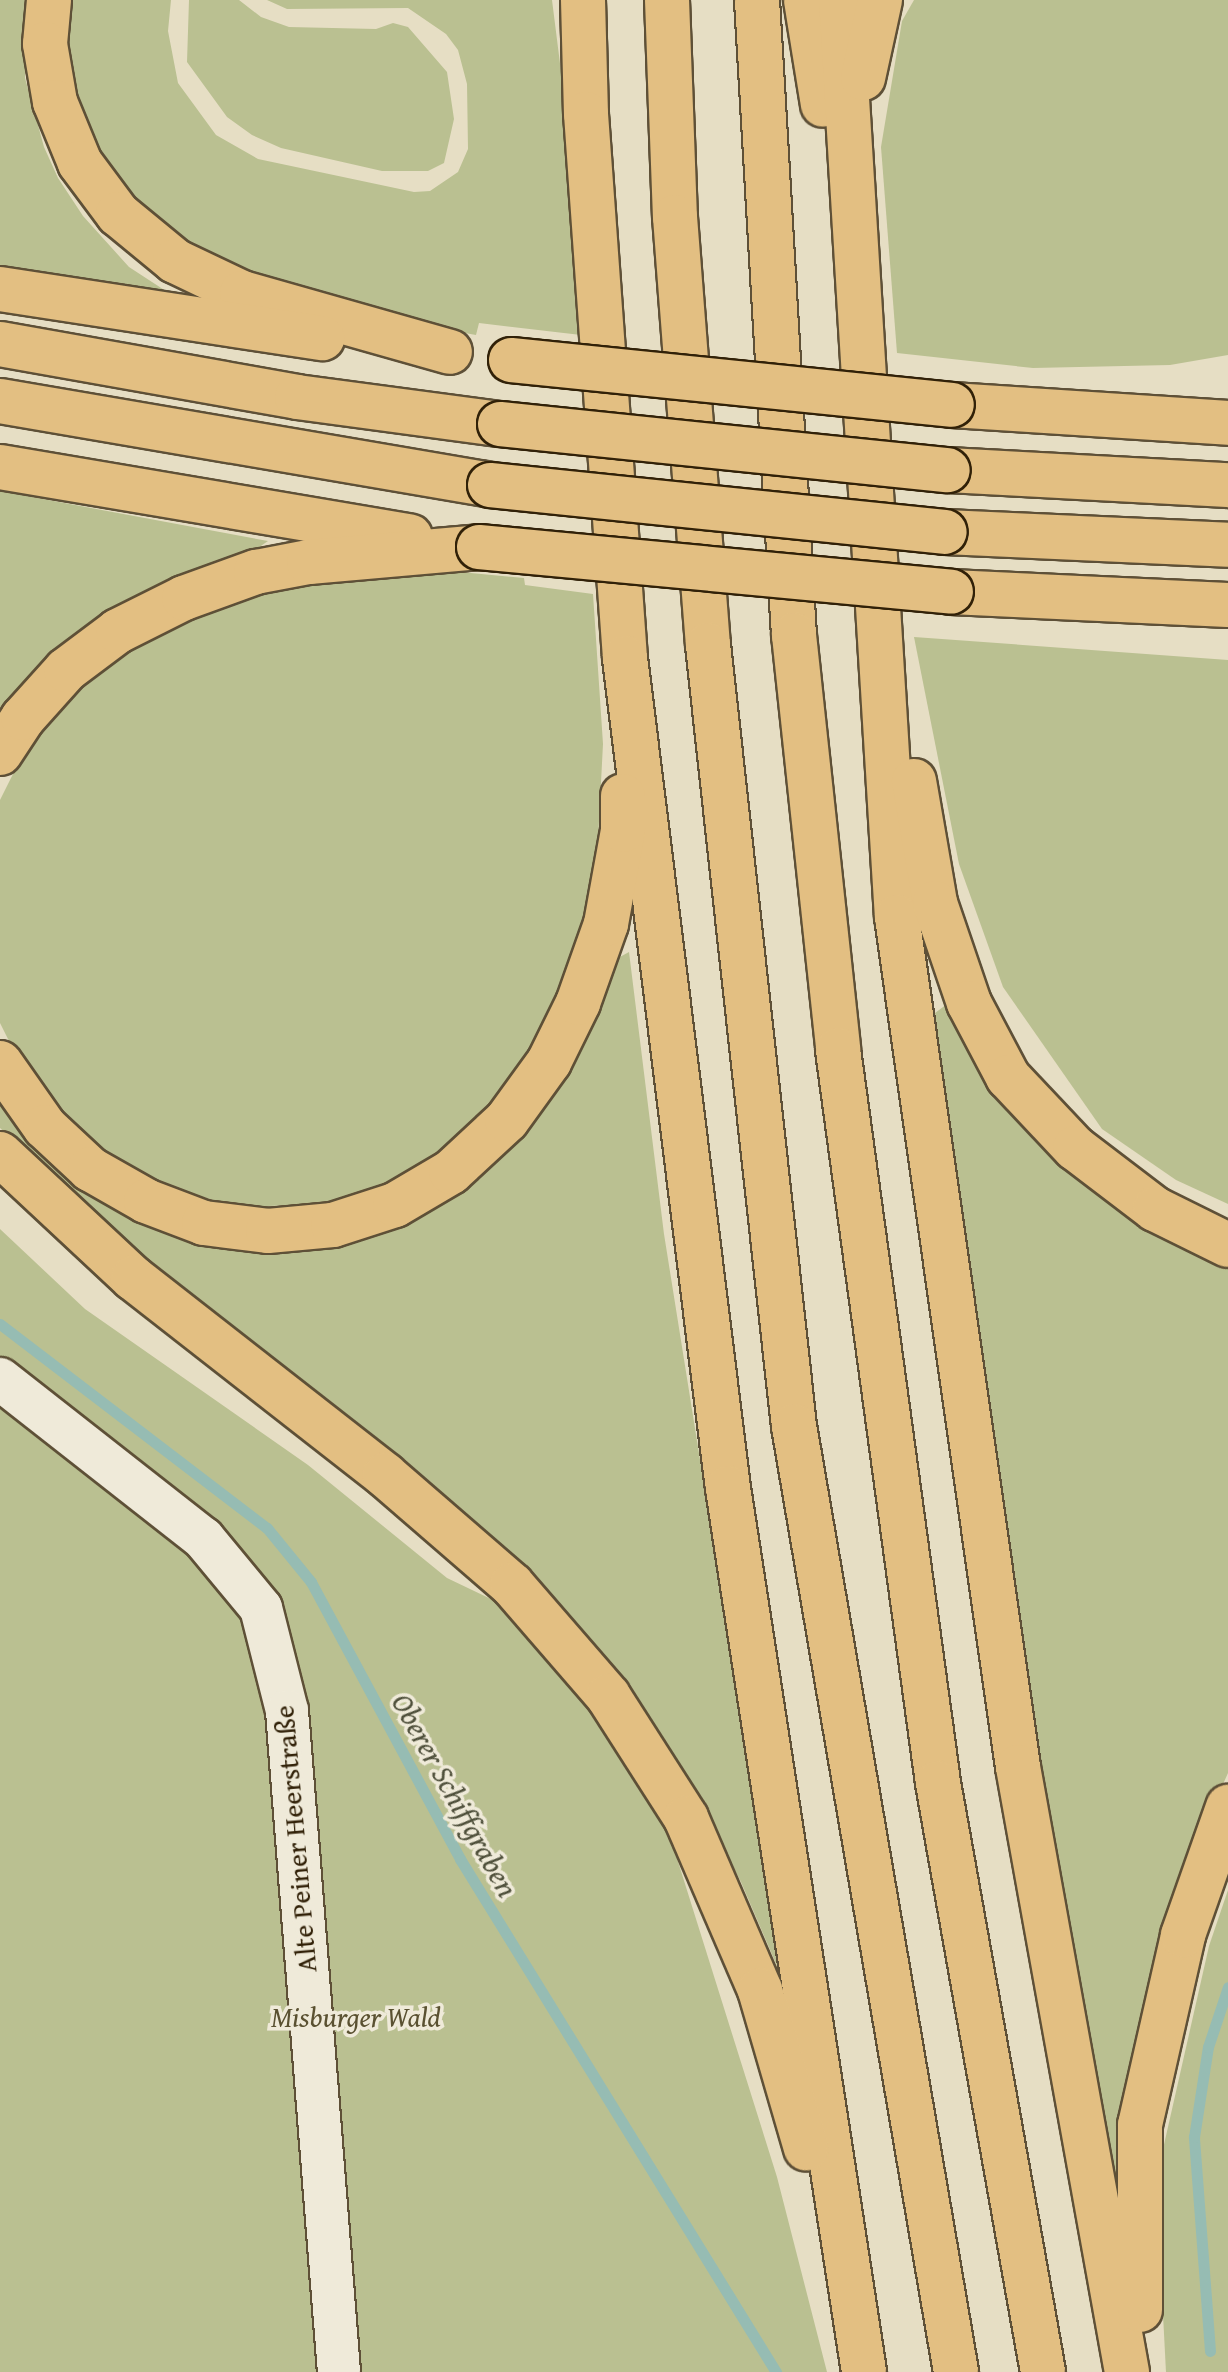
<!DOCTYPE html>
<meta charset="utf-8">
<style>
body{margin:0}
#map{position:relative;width:1228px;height:2372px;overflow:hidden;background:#e6dec4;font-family:"Gentium Book Plus",serif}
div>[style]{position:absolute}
.green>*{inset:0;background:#bac091}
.stream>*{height:11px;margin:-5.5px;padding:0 5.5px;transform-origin:5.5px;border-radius:5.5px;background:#96bcb3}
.roads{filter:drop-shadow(2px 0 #5e5037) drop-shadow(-2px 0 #5e5037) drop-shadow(0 2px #5e5037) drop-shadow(0 -2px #5e5037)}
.minor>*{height:42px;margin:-21px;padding:0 21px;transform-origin:21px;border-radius:21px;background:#efead9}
.motorway>*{height:44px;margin:-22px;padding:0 22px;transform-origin:22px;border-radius:22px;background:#e3bf82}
.bridges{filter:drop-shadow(2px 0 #312108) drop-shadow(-2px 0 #312108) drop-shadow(0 2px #312108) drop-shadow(0 -2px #312108)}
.motorway-bridge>*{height:44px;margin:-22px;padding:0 22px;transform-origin:22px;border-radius:22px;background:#e3bf82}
span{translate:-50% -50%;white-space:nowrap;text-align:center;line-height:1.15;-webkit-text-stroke:7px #efead9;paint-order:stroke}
.street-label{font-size:28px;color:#312108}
.park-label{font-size:28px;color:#5a5131;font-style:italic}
.water-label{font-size:30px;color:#4f503b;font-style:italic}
</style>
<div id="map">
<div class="green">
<i style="clip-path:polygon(0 0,25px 0,25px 78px,44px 147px,58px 178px,83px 216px,129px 267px,175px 297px,0 267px)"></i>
<i style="clip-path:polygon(64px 0,171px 0,168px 31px,178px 83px,216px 135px,258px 159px,414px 192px,430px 191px,458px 172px,468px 149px,467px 84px,458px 50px,446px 34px,408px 8px,287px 9px,267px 0,552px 0,567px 119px,581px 335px,479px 323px,476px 335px,297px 303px,194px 261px,103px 172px,66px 80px)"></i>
<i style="clip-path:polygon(189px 0,239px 0,261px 17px,289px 27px,376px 29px,393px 23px,408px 27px,447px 72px,454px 119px,444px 163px,428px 171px,382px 171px,281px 148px,252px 135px,227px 117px,187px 62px)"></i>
<i style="clip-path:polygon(914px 0,1228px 0,1228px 355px,1170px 365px,1033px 368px,897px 353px,881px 147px,902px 21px)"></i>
<i style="clip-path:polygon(0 491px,268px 541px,0 726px)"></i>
<i style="clip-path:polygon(450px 571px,524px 578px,525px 585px,593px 594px,603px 744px,596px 879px,553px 1021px,504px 1097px,439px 1157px,362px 1195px,324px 1204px,237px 1207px,158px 1184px,117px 1163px,79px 1134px,22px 1067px,0 1023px,0 800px,26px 748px,54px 712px,125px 653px,229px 603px,281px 586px)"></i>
<i style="clip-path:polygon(914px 637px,1228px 660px,1228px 1204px,1176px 1180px,1102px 1129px,1003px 987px,959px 864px)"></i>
<i style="clip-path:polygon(629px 952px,664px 1234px,783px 1980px,741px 1882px,686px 1774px,633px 1694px,531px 1573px,374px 1437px,233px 1333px,131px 1248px,0 1128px,0 1102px,18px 1126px,261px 1246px,533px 1121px,583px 1046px,618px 958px)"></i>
<i style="clip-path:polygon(947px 1004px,1228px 1266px,1228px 1773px,1203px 1829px,1122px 2238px,1002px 1565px,935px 1013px)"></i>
<i style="clip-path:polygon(0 1229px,85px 1309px,308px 1465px,447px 1578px,493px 1600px,594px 1708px,664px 1817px,777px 2177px,827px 2372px,0 2372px)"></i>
<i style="clip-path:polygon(1228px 1890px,1228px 2372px,1166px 2372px,1156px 2180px,1209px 1946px)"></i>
</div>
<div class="stream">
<i style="left:0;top:1324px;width:336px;rotate:37.4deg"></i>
<i style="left:267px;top:1528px;width:70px;rotate:50.8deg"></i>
<i style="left:311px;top:1582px;width:315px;rotate:61.7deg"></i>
<i style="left:460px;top:1859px;width:603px;rotate:58.37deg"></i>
<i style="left:1210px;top:2351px;width:215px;rotate:-94.3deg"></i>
<i style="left:1194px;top:2137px;width:91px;rotate:-81.2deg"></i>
<i style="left:1208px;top:2047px;width:63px;rotate:-71.6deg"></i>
</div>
<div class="roads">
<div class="minor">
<i style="left:0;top:1379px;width:258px;rotate:38.1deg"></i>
<i style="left:203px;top:1538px;width:91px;rotate:50.4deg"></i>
<i style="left:261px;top:1608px;width:106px;rotate:75.8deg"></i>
<i style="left:287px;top:1711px;width:663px;rotate:85.5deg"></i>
</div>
<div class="motorway">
<i style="left:49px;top:0;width:44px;rotate:95.2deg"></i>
<i style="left:45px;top:44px;width:59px;rotate:80.2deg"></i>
<i style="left:55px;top:102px;width:66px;rotate:67.7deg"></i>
<i style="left:80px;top:163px;width:64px;rotate:53.3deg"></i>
<i style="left:118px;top:214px;width:74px;rotate:39.5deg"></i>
<i style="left:175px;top:261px;width:74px;rotate:25.5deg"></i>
<i style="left:242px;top:293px;width:216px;rotate:15.8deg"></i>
<i style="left:583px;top:0;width:114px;rotate:88.5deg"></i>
<i style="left:586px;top:114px;width:545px;rotate:85.9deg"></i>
<i style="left:625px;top:658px;width:836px;rotate:82.93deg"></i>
<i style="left:728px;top:1488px;width:894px;rotate:81.25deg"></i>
<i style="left:667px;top:0;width:217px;rotate:87.9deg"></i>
<i style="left:675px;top:217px;width:429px;rotate:85.6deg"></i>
<i style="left:708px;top:645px;width:786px;rotate:83.72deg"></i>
<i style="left:794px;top:1426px;width:960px;rotate:80.28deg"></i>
<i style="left:757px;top:0;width:636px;rotate:86.67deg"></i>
<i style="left:794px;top:635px;width:417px;rotate:83.9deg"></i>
<i style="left:838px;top:1050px;width:740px;rotate:82.23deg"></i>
<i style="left:938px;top:1783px;width:598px;rotate:79.89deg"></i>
<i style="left:806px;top:0;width:106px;rotate:80.8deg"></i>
<i style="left:841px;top:0;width:919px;rotate:86.51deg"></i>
<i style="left:897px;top:917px;width:859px;rotate:81.9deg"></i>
<i style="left:1018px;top:1767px;width:615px;rotate:79.79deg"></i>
<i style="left:863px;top:78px;width:80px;rotate:-77.7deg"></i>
<i style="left:0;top:289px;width:326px;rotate:8.7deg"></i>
<i style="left:0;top:344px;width:302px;rotate:10.1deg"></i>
<i style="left:297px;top:397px;width:205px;rotate:7.6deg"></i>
<i style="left:0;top:401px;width:497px;rotate:9.7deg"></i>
<i style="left:952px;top:405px;width:277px;rotate:3.7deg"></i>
<i style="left:0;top:467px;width:416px;rotate:9.6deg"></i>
<i style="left:948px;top:470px;width:280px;rotate:3.1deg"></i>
<i style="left:945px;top:532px;width:283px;rotate:2.6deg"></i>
<i style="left:951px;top:592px;width:277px;rotate:2.7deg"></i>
<i style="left:0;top:753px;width:42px;rotate:-56.7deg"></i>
<i style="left:23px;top:718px;width:64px;rotate:-48.1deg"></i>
<i style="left:66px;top:670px;width:65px;rotate:-36.9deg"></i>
<i style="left:118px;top:631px;width:74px;rotate:-26.6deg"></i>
<i style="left:184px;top:598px;width:77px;rotate:-19.9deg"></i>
<i style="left:256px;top:572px;width:54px;rotate:-10.7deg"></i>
<i style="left:309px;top:562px;width:171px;rotate:-5deg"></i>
<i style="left:914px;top:781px;width:124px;rotate:80.2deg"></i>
<i style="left:935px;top:903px;width:106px;rotate:71.2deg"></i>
<i style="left:969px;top:1003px;width:84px;rotate:62.2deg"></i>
<i style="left:1008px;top:1077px;width:98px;rotate:46.7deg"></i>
<i style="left:1075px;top:1148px;width:101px;rotate:37.3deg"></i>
<i style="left:1155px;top:1209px;width:81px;rotate:26.3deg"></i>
<i style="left:0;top:1063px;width:78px;rotate:54.9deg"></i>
<i style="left:45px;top:1127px;width:62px;rotate:43deg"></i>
<i style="left:90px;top:1169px;width:64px;rotate:29.7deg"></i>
<i style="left:146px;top:1201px;width:62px;rotate:20.8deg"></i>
<i style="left:204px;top:1223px;width:64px;rotate:7.1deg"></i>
<i style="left:268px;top:1231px;width:65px;rotate:-5.3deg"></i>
<i style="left:333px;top:1225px;width:65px;rotate:-17.9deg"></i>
<i style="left:395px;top:1205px;width:65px;rotate:-30.5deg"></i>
<i style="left:451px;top:1172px;width:76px;rotate:-42.9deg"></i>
<i style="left:507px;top:1120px;width:72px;rotate:-54.1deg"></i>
<i style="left:549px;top:1062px;width:66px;rotate:-63.8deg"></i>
<i style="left:578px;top:1003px;width:84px;rotate:-70.5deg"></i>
<i style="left:606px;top:924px;width:96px;rotate:-79.7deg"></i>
<i style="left:623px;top:830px;width:34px;rotate:-90deg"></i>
<i style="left:0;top:1154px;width:182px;rotate:43deg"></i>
<i style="left:133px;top:1278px;width:320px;rotate:38deg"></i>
<i style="left:385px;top:1475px;width:168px;rotate:40.9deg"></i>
<i style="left:512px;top:1585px;width:147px;rotate:49.1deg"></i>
<i style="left:608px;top:1696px;width:145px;rotate:57.4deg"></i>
<i style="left:686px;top:1818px;width:187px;rotate:66.7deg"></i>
<i style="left:760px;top:1990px;width:165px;rotate:73.8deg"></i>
<i style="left:1140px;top:2310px;width:185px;rotate:-90deg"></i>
<i style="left:1140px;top:2125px;width:195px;rotate:-77.2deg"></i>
<i style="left:1183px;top:1935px;width:136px;rotate:-70.6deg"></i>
</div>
</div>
<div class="bridges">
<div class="motorway-bridge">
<i style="left:511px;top:360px;width:443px;rotate:5.8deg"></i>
<i style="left:500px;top:424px;width:450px;rotate:5.9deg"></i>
<i style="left:490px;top:485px;width:457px;rotate:5.9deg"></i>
<i style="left:479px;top:547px;width:474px;rotate:5.4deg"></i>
</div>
</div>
<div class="street-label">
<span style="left:295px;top:1839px;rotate:-95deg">Alte Peiner Heerstraße</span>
</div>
<div class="park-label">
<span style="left:356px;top:2017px">Misburger Wald</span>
</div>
<div class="water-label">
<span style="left:455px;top:1795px;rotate:61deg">Oberer Schiffgraben</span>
</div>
</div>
